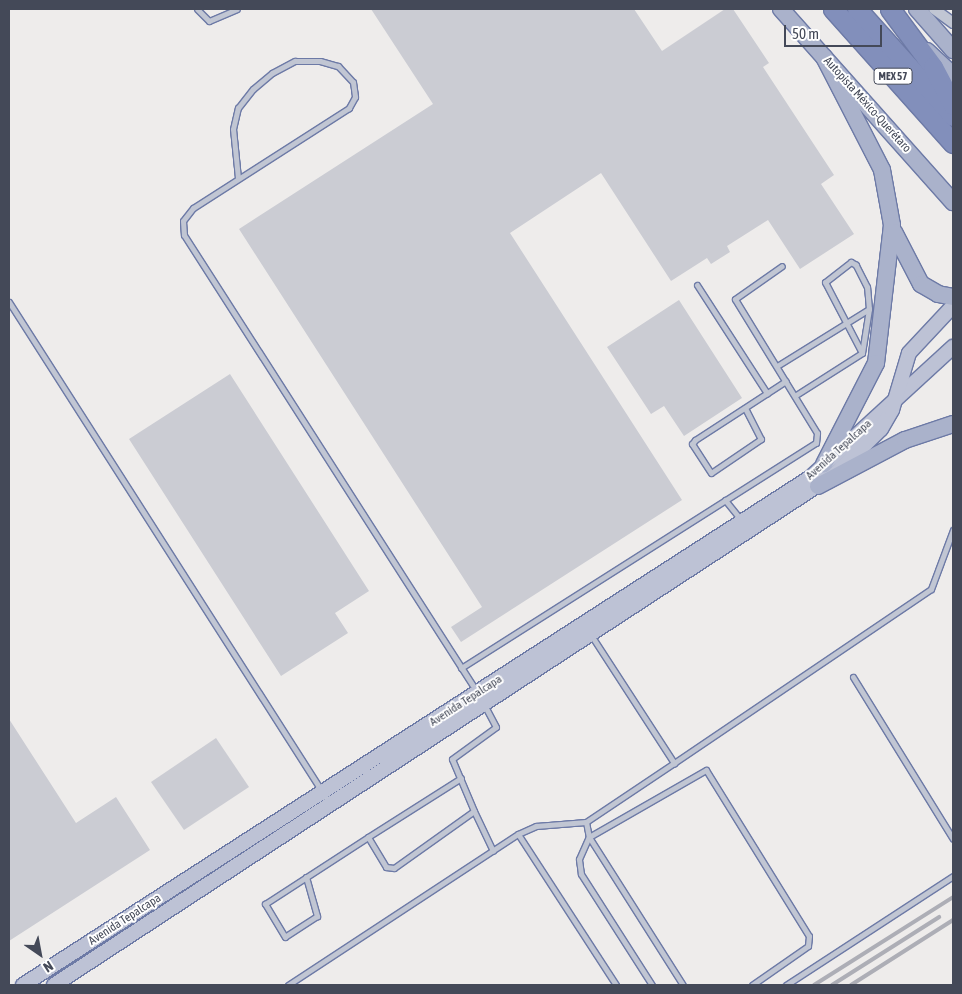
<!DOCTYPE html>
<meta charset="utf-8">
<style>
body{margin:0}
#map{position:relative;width:962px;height:994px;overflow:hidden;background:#eeeceb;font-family:"Asap Condensed",sans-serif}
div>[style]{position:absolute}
.building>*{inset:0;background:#cbccd3}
.roads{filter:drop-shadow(1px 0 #6d7aa6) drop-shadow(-1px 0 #6d7aa6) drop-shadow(0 1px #6d7aa6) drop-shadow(0 -1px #6d7aa6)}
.lane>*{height:5px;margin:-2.5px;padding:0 2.5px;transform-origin:2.5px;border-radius:2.5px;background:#c1c6d3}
.street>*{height:10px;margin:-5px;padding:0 5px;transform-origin:5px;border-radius:5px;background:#c1c6d3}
.secondary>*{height:14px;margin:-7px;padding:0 7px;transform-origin:7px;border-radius:7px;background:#bdc2d5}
.primary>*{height:16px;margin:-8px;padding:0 8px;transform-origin:8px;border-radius:8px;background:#aab2cb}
.highway>*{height:19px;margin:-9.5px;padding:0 9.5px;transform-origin:9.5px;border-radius:9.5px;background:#828fbb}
.rail>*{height:4px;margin:-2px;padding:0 2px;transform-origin:2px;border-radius:2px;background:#adaeb6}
span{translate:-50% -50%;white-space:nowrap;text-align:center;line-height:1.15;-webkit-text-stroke:4px #fff;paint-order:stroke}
.shield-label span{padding:1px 4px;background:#fff;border:1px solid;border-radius:4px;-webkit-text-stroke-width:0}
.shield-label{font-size:11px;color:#444958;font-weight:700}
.street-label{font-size:12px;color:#444958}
.frame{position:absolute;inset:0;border:10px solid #444958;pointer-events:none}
.north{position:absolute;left:15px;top:929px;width:50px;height:50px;-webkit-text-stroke:4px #fff;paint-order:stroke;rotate:147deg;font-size:14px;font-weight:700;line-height:20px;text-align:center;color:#444958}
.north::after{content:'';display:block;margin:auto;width:18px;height:22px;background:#444958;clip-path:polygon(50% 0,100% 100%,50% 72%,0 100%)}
.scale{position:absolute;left:784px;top:25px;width:98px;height:22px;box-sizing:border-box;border:2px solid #444958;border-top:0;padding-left:6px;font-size:15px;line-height:18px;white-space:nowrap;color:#444958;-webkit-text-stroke:4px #fff;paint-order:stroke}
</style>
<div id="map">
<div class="building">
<i style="clip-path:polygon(371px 9px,634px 9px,662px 51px,725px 9px,733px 9px,769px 63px,763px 67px,834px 175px,821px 184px,854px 234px,800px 269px,768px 220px,727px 246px,730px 252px,711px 264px,707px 258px,671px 281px,601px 173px,510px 233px,682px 500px,461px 642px,451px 627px,482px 607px,239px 229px,433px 104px)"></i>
<i style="clip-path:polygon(679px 300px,742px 398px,684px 436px,664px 406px,651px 414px,607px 347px)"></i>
<i style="clip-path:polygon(230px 374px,369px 591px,335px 613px,348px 633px,281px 676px,129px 439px)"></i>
<i style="clip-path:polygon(9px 719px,76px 823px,116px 797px,150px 850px,9px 941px)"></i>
<i style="clip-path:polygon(216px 738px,249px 787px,184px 830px,151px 782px)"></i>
</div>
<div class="roads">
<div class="lane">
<i style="left:197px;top:9px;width:17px;rotate:45deg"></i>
<i style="left:209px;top:21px;width:30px;rotate:-23deg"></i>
<i style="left:238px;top:178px;width:49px;rotate:-95.8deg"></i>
<i style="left:233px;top:129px;width:22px;rotate:-77deg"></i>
<i style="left:238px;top:108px;width:24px;rotate:-52deg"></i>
<i style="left:253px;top:89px;width:25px;rotate:-40deg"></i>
<i style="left:272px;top:73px;width:26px;rotate:-28deg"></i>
<i style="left:295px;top:61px;width:25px"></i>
<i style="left:320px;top:61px;width:19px;rotate:16deg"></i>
<i style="left:338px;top:66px;width:22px;rotate:47deg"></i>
<i style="left:353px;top:82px;width:15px;rotate:82deg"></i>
<i style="left:355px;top:97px;width:13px;rotate:119deg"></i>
<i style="left:349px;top:108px;width:185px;rotate:147.3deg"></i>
<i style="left:193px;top:208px;width:16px;rotate:128deg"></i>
<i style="left:183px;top:221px;width:14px;rotate:86deg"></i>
<i style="left:184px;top:235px;width:543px;rotate:57.33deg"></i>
<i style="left:697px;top:285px;width:129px;rotate:57.1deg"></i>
<i style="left:9px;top:302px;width:596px;rotate:57.4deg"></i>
<i style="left:777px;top:366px;width:108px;rotate:-31.8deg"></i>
<i style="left:796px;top:395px;width:78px;rotate:-32.5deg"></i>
<i style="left:862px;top:353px;width:45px;rotate:-81deg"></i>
<i style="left:869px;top:309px;width:22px;rotate:-95deg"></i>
<i style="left:867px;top:287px;width:25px;rotate:-117deg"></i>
<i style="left:856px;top:265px;width:6px;rotate:-149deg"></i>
<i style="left:851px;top:262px;width:33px;rotate:142deg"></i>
<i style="left:825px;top:282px;width:80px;rotate:62.5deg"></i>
<i style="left:745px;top:408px;width:35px;rotate:63deg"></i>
<i style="left:761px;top:439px;width:60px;rotate:145.8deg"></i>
<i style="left:711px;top:473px;width:35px;rotate:-123deg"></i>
<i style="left:692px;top:444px;width:5px;rotate:-53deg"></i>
<i style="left:695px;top:440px;width:108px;rotate:-33deg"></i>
<i style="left:725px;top:500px;width:27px;rotate:51deg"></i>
<i style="left:591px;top:635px;width:153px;rotate:57deg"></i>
<i style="left:674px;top:763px;width:106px;rotate:146.2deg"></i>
<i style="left:586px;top:822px;width:15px;rotate:79deg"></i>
<i style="left:589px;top:837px;width:175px;rotate:57.6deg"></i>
<i style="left:461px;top:668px;width:420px;rotate:-32.4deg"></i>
<i style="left:816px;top:443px;width:10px;rotate:-84deg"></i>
<i style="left:817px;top:433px;width:157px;rotate:-121.5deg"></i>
<i style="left:735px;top:299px;width:57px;rotate:-35.1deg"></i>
<i style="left:853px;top:677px;width:190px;rotate:58.3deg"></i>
<i style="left:674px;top:763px;width:310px;rotate:-34.1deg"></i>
<i style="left:931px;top:589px;width:63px;rotate:-69.6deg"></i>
<i style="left:474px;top:811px;width:44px;rotate:64.6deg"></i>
<i style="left:518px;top:834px;width:180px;rotate:57deg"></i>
<i style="left:368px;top:837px;width:110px;rotate:-32.4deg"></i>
<i style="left:306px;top:877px;width:41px;rotate:74.2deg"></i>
<i style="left:317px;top:916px;width:38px;rotate:147deg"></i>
<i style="left:285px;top:937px;width:39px;rotate:-121deg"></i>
<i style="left:265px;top:904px;width:123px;rotate:-33deg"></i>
<i style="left:368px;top:837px;width:35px;rotate:59deg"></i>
<i style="left:386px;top:867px;width:8px;rotate:7deg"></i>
<i style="left:394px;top:868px;width:98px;rotate:-35.5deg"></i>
<i style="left:474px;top:811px;width:56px;rotate:-112.9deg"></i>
<i style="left:452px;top:759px;width:54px;rotate:-36deg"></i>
<i style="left:496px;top:727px;width:26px;rotate:-118deg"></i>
<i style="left:288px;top:985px;width:275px;rotate:-33.3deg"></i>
<i style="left:518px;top:834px;width:20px;rotate:-24deg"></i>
<i style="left:536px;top:826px;width:50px;rotate:-4.6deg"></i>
<i style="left:652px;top:985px;width:132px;rotate:-122.6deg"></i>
<i style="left:581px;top:874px;width:15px;rotate:-98deg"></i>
<i style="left:579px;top:859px;width:24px;rotate:-66deg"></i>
<i style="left:589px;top:837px;width:135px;rotate:-29.8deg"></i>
<i style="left:706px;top:770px;width:195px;rotate:58.2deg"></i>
<i style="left:809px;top:936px;width:10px;rotate:96deg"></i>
<i style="left:808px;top:946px;width:68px;rotate:145.1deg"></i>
<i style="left:786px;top:985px;width:199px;rotate:-33.1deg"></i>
</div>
<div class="street">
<i style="left:934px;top:9px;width:24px;rotate:36deg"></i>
</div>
<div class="secondary">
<i style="left:23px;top:985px;width:938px;rotate:-32.81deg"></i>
<i style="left:811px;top:477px;width:193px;rotate:-42.5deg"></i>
<i style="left:54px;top:985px;width:933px;rotate:-33.2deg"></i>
<i style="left:835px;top:474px;width:64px;rotate:-44.4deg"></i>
<i style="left:881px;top:429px;width:22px;rotate:-60deg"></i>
<i style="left:892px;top:410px;width:59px;rotate:-73.4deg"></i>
<i style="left:909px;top:353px;width:64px;rotate:-46.9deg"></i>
</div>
<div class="primary">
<i style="left:781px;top:9px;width:259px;rotate:48.3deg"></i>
<i style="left:917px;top:9px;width:55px;rotate:48.7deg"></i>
<i style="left:927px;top:51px;width:35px;rotate:43deg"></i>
<i style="left:824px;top:57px;width:127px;rotate:62.8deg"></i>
<i style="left:882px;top:170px;width:56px;rotate:79.7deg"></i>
<i style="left:892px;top:225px;width:139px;rotate:96.6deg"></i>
<i style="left:876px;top:363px;width:114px;rotate:117.2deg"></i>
<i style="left:894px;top:232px;width:59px;rotate:62.6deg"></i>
<i style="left:921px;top:284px;width:20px;rotate:30deg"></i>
<i style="left:938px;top:294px;width:15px;rotate:11deg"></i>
<i style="left:818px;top:486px;width:98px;rotate:-27.9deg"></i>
<i style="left:905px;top:440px;width:51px;rotate:-18.4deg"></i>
</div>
<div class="highway">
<i style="left:833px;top:9px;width:180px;rotate:48.2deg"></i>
<i style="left:857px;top:9px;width:144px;rotate:48.1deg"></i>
<i style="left:890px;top:9px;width:72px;rotate:53.4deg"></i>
<i style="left:933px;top:67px;width:43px;rotate:62.2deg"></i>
</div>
</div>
<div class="rail">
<i style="left:814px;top:985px;width:165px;rotate:-32.3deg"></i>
<i style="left:832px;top:985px;width:127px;rotate:-32.4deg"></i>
<i style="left:851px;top:985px;width:121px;rotate:-32.5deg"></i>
</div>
<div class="shield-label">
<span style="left:893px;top:76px">MEX 57</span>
</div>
<div class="street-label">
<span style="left:867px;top:105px;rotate:48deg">Autopista México-Querétaro</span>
<span style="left:839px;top:450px;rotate:-42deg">Avenida Tepalcapa</span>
<span style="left:466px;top:701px;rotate:-33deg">Avenida Tepalcapa</span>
<span style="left:125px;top:920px;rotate:-33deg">Avenida Tepalcapa</span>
</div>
<div class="frame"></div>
<div class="north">N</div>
<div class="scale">50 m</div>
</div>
